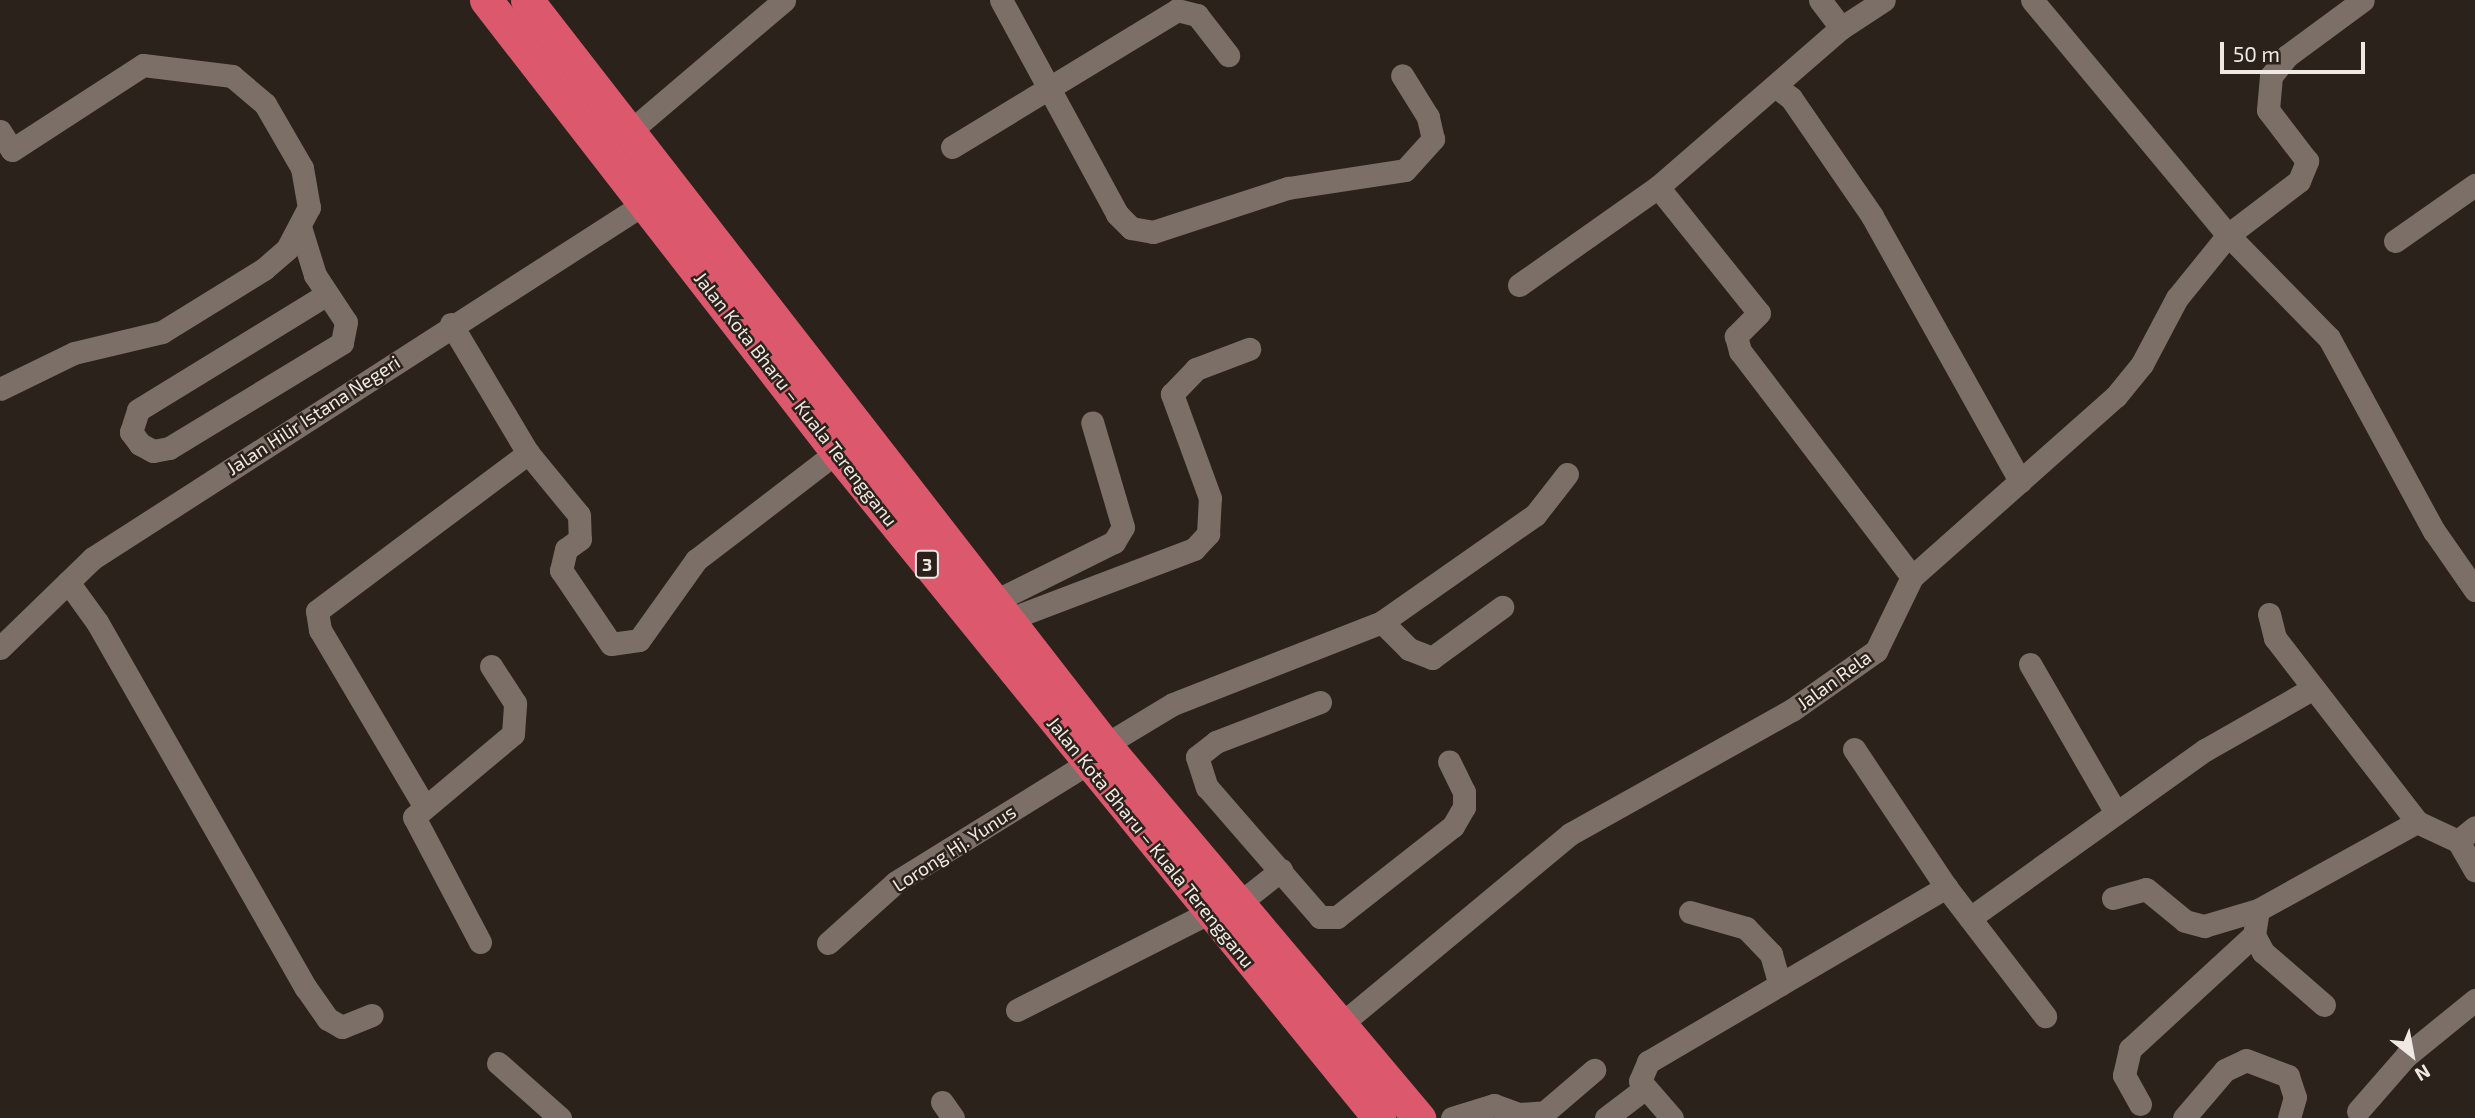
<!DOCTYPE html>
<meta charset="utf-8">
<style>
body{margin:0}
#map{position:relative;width:2475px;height:1118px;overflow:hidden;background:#2b221b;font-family:"Exo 2",sans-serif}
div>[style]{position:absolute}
.minor>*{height:23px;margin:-11.5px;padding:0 11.5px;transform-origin:11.5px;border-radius:11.5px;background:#7b6f67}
.highway>*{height:33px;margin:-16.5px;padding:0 16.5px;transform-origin:16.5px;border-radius:16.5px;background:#db586d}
span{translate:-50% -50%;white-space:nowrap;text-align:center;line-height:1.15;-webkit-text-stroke:5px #2b221b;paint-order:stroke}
.shield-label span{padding:2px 5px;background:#2b221b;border:2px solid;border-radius:5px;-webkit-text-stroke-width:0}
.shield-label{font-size:18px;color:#efe8e3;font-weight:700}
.street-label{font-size:19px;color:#efe8e3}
.north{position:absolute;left:2377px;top:1020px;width:70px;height:70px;-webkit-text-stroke:5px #2b221b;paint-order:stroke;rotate:149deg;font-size:19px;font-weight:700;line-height:28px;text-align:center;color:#efe8e3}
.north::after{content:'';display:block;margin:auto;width:24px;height:32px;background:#efe8e3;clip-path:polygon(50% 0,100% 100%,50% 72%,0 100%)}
.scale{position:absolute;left:2220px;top:42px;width:145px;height:32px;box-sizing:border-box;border:4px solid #efe8e3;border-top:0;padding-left:9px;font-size:21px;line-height:24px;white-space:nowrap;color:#efe8e3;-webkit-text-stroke:5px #2b221b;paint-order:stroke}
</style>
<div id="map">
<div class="minor">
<i style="left:1001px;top:0;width:243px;rotate:61.5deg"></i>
<i style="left:1117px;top:214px;width:20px;rotate:45deg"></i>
<i style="left:1131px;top:228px;width:22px;rotate:10deg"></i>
<i style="left:1153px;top:232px;width:142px;rotate:-18.1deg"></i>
<i style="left:1288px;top:188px;width:118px;rotate:-8.7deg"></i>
<i style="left:1405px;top:170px;width:42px;rotate:-47.9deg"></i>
<i style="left:1433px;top:139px;width:23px;rotate:-103deg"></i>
<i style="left:1428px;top:117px;width:49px;rotate:-121.8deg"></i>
<i style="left:1820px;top:0;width:35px;rotate:53deg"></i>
<i style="left:2032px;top:0;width:306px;rotate:50.2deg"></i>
<i style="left:2228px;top:235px;width:144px;rotate:45.6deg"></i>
<i style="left:2329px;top:338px;width:220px;rotate:61.5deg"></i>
<i style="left:2434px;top:531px;width:72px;rotate:55.2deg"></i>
<i style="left:1775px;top:86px;width:20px;rotate:37deg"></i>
<i style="left:1791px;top:98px;width:143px;rotate:55.5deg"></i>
<i style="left:1872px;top:216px;width:304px;rotate:60.8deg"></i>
<i style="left:0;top:131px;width:22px;rotate:58deg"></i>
<i style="left:12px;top:150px;width:156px;rotate:-33deg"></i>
<i style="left:143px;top:65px;width:90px;rotate:7deg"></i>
<i style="left:232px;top:76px;width:43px;rotate:40.3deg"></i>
<i style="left:265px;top:104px;width:74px;rotate:60deg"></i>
<i style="left:302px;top:168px;width:40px;rotate:80deg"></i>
<i style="left:309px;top:207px;width:47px;rotate:117.6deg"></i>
<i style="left:287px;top:249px;width:30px;rotate:139deg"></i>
<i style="left:264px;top:269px;width:120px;rotate:148.3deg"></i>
<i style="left:162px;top:332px;width:90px;rotate:166.6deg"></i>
<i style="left:74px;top:353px;width:82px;rotate:154.1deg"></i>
<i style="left:628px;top:133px;width:205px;rotate:-40.4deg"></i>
<i style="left:952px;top:147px;width:263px;rotate:-31.3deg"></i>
<i style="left:1177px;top:10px;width:21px;rotate:14deg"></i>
<i style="left:1197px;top:15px;width:51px;rotate:52.2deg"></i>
<i style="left:1658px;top:187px;width:161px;rotate:51.3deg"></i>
<i style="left:1759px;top:313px;width:33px;rotate:135deg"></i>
<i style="left:1736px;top:336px;width:16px;rotate:75deg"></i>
<i style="left:1740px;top:351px;width:284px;rotate:52.7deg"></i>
<i style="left:301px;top:230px;width:47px;rotate:72.7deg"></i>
<i style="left:315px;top:275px;width:56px;rotate:56.6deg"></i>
<i style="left:346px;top:322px;width:21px;rotate:101deg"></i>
<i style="left:342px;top:343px;width:202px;rotate:148.7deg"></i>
<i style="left:169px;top:448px;width:16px;rotate:169deg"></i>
<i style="left:153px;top:451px;width:15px;rotate:-152deg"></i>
<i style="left:140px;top:444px;width:15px;rotate:-127deg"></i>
<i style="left:131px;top:432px;width:23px;rotate:-72deg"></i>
<i style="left:138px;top:410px;width:220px;rotate:-31.5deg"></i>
<i style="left:2395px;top:241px;width:98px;rotate:-35deg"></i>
<i style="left:1519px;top:285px;width:170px;rotate:-35.2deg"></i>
<i style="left:1658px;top:187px;width:242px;rotate:-41deg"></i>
<i style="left:1841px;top:28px;width:51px;rotate:-33.1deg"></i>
<i style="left:451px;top:324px;width:150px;rotate:59.2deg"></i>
<i style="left:528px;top:453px;width:80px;rotate:50.6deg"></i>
<i style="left:579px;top:515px;width:24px;rotate:88deg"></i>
<i style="left:580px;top:539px;width:17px;rotate:144deg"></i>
<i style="left:566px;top:549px;width:22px;rotate:103deg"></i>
<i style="left:561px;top:570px;width:89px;rotate:56deg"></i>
<i style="left:611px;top:644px;width:28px;rotate:-8deg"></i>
<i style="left:639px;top:640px;width:98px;rotate:-54.5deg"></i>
<i style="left:696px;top:560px;width:178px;rotate:-37.5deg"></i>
<i style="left:68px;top:582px;width:49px;rotate:54.1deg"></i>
<i style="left:97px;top:622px;width:421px;rotate:60.3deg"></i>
<i style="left:306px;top:988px;width:38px;rotate:55deg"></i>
<i style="left:328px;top:1019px;width:16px;rotate:30deg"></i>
<i style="left:342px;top:1027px;width:32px;rotate:-22deg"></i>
<i style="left:993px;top:602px;width:135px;rotate:-26.4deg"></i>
<i style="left:1114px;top:542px;width:17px;rotate:-59deg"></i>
<i style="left:1123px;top:527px;width:109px;rotate:-106.4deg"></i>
<i style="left:2269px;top:614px;width:25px;rotate:76deg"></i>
<i style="left:2275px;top:638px;width:232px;rotate:52.3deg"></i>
<i style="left:2417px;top:822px;width:45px;rotate:24.9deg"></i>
<i style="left:2458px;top:841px;width:22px;rotate:-39deg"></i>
<i style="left:1007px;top:620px;width:200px;rotate:-20.8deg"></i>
<i style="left:1194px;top:549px;width:21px;rotate:-47deg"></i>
<i style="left:1208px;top:534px;width:36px;rotate:-87deg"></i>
<i style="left:1210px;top:498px;width:111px;rotate:-110.1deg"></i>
<i style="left:1172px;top:394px;width:35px;rotate:-46deg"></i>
<i style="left:1196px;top:369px;width:57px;rotate:-20.7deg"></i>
<i style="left:1382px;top:622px;width:38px;rotate:45deg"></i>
<i style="left:1409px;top:649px;width:25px;rotate:21deg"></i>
<i style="left:1432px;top:658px;width:87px;rotate:-36.1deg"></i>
<i style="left:0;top:648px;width:129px;rotate:-44.1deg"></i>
<i style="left:93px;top:558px;width:653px;rotate:-32.74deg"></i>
<i style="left:2030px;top:664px;width:170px;rotate:60deg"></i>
<i style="left:1320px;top:702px;width:111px;rotate:159deg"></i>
<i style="left:1216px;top:742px;width:24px;rotate:142deg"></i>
<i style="left:1197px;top:757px;width:32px;rotate:72deg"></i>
<i style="left:1207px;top:787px;width:172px;rotate:49deg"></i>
<i style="left:1320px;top:917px;width:17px"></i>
<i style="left:1337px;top:917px;width:147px;rotate:-38.1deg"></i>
<i style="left:1453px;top:826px;width:22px;rotate:-60deg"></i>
<i style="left:1464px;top:807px;width:15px;rotate:-90deg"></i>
<i style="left:1464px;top:792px;width:34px;rotate:-116deg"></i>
<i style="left:1105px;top:745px;width:79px;rotate:-31.1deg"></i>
<i style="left:1173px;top:704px;width:225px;rotate:-21.4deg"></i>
<i style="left:1382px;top:622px;width:187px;rotate:-35deg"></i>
<i style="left:1535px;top:515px;width:52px;rotate:-52deg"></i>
<i style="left:1854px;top:749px;width:166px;rotate:56.3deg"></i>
<i style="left:1946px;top:887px;width:163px;rotate:52.5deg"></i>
<i style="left:423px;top:804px;width:202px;rotate:-120.6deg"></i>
<i style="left:320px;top:630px;width:19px;rotate:-99deg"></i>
<i style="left:317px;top:611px;width:264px;rotate:-36.8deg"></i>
<i style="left:2458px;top:841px;width:34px;rotate:60deg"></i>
<i style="left:2113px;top:898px;width:34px;rotate:-15deg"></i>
<i style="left:2146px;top:889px;width:50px;rotate:39.4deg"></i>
<i style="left:2185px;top:921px;width:20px;rotate:15deg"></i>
<i style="left:2204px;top:926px;width:56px;rotate:-16.5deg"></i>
<i style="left:1238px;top:904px;width:55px;rotate:-38.3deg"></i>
<i style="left:1690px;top:912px;width:58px;rotate:15.9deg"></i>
<i style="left:1746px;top:928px;width:36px;rotate:46deg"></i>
<i style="left:1771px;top:954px;width:32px;rotate:74deg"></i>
<i style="left:1970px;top:918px;width:289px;rotate:-35.6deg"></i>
<i style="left:2205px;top:750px;width:123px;rotate:-29.7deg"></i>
<i style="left:480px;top:942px;width:141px;rotate:-117.8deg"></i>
<i style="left:414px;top:817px;width:129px;rotate:-40deg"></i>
<i style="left:513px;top:734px;width:31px;rotate:-86deg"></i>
<i style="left:515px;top:703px;width:44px;rotate:-123deg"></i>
<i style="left:828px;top:943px;width:91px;rotate:-41.9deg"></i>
<i style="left:896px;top:882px;width:226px;rotate:-31.8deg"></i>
<i style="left:2324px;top:1005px;width:81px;rotate:-139deg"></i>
<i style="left:2263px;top:952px;width:19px;rotate:-118deg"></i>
<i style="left:2254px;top:935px;width:25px;rotate:-81deg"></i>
<i style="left:2258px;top:910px;width:182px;rotate:-29deg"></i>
<i style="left:1017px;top:1010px;width:214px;rotate:-26.9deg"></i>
<i style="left:1340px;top:1025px;width:299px;rotate:-39.7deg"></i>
<i style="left:1570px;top:834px;width:254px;rotate:-29.2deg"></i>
<i style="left:1792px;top:710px;width:103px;rotate:-35.1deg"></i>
<i style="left:1876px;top:651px;width:82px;rotate:-64.1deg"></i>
<i style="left:1912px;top:577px;width:273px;rotate:-41.6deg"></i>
<i style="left:2116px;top:396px;width:41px;rotate:-50.9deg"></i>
<i style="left:2142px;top:364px;width:75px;rotate:-62.1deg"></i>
<i style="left:2177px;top:298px;width:81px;rotate:-51deg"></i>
<i style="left:2228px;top:235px;width:89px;rotate:-37.3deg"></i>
<i style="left:2299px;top:181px;width:22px;rotate:-68deg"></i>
<i style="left:2307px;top:161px;width:64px;rotate:-127.4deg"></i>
<i style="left:2268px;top:110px;width:34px;rotate:-85deg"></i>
<i style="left:2271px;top:76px;width:26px;rotate:-51deg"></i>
<i style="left:2287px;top:56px;width:94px;rotate:-36.4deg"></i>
<i style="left:498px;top:1063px;width:83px;rotate:41.6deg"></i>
<i style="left:942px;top:1102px;width:19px;rotate:55deg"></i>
<i style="left:2140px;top:1104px;width:33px;rotate:-119deg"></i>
<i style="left:2124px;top:1075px;width:27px;rotate:-77deg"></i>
<i style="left:2130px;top:1049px;width:168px;rotate:-42.6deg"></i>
<i style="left:2358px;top:1111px;width:73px;rotate:-48.9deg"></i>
<i style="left:2406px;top:1056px;width:89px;rotate:-39.1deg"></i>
<i style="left:1452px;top:1118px;width:44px;rotate:-17.2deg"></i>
<i style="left:1494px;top:1105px;width:27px;rotate:20deg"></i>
<i style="left:1519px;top:1114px;width:26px;rotate:-4deg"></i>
<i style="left:1545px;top:1112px;width:65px;rotate:-40.6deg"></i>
<i style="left:1606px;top:1118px;width:48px;rotate:-37.3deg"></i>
<i style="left:1672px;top:1118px;width:49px;rotate:-130.9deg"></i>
<i style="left:1640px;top:1081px;width:21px;rotate:-67deg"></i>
<i style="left:1648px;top:1062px;width:346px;rotate:-30.4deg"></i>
<i style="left:2184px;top:1118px;width:63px;rotate:-49.5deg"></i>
<i style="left:2225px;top:1070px;width:23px;rotate:-25deg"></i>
<i style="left:2246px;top:1060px;width:45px;rotate:20.9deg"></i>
<i style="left:2288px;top:1076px;width:22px;rotate:72deg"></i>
<i style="left:2295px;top:1097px;width:22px;rotate:106deg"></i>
</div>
<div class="highway">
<i style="left:486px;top:0;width:572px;rotate:52.17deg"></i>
<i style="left:837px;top:452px;width:859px;rotate:50.86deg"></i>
<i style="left:527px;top:0;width:943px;rotate:52.19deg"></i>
<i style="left:1105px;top:745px;width:488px;rotate:49.9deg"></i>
</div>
<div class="shield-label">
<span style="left:927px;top:564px">3</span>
</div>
<div class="street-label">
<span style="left:796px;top:399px;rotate:52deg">Jalan Kota Bharu – Kuala Terengganu</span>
<span style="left:313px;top:415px;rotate:-33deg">Jalan Hilir Istana Negeri</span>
<span style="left:1834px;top:680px;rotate:-36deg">Jalan Rela</span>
<span style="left:1151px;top:842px;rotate:51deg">Jalan Kota Bharu – Kuala Terengganu</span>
<span style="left:954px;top:848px;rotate:-33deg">Lorong Hj. Yunus</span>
</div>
<div class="north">N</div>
<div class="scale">50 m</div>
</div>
